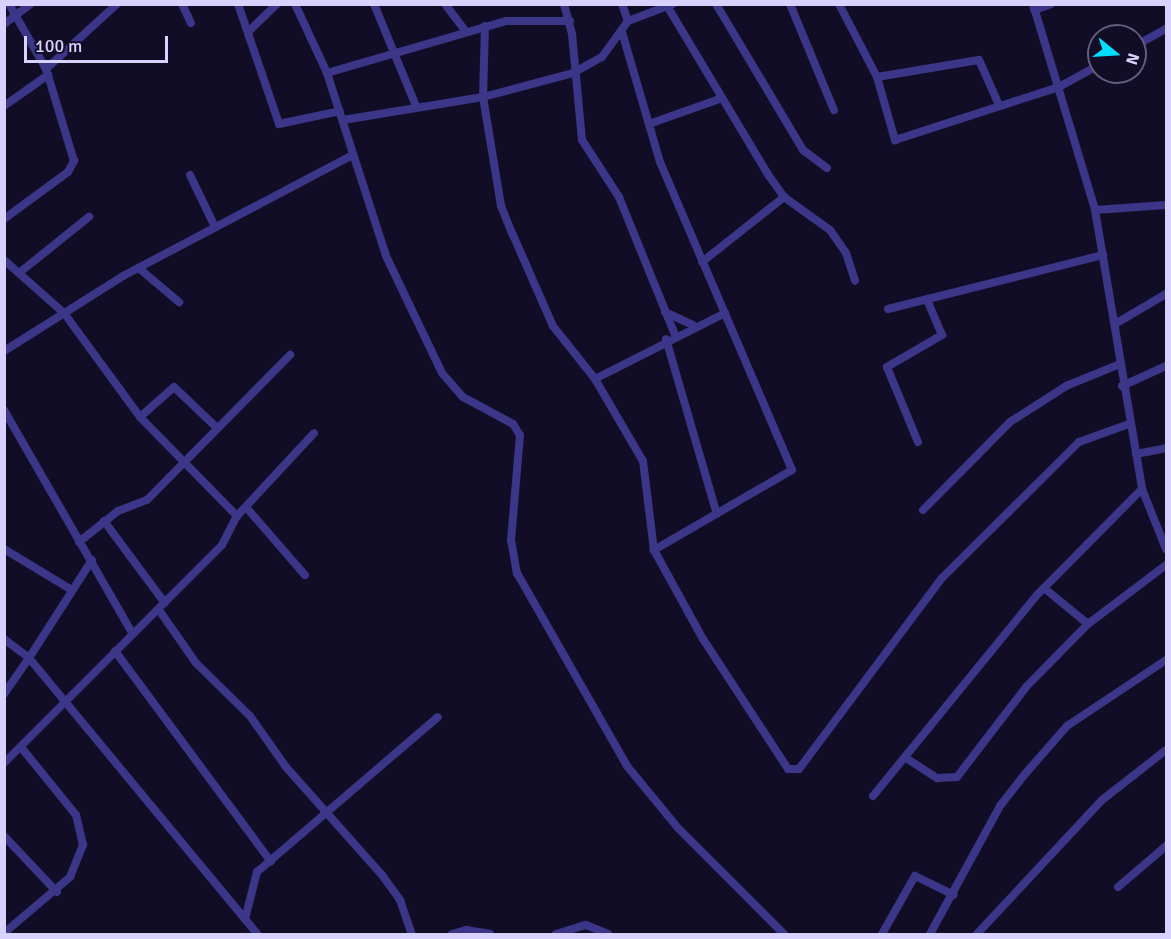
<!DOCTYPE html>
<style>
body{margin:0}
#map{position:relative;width:1171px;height:939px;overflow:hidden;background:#120d26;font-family:Signika,sans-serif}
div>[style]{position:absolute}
.street>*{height:8px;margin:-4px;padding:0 4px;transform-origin:4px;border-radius:4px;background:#3b3688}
span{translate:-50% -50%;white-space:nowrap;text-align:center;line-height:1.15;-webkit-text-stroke:4.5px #120d26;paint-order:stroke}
.frame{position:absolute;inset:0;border:6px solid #d9d2ff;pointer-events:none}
.north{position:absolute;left:1087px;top:24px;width:60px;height:60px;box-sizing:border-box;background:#120d26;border:2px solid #625c7d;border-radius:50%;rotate:108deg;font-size:16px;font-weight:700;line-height:24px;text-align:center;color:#d9d2ff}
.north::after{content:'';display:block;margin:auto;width:21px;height:27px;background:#00dcfd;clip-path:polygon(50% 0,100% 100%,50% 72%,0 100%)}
.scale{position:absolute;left:24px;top:36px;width:144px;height:27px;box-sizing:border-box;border:3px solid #d9d2ff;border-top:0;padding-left:8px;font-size:18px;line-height:21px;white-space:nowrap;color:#d9d2ff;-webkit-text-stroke:4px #120d26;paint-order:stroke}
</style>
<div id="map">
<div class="street">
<i style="left:182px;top:4px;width:21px;rotate:65deg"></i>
<i style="left:238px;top:4px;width:127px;rotate:71.1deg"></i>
<i style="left:279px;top:124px;width:62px;rotate:-12deg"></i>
<i style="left:295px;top:4px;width:76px;rotate:65.1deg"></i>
<i style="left:327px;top:73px;width:192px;rotate:72.1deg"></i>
<i style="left:386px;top:256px;width:130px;rotate:64.4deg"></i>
<i style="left:442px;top:373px;width:32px;rotate:49deg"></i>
<i style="left:463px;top:397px;width:57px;rotate:28.4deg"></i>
<i style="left:513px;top:424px;width:13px;rotate:58deg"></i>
<i style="left:520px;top:435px;width:105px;rotate:94.9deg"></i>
<i style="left:511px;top:540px;width:34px;rotate:80deg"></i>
<i style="left:517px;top:573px;width:222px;rotate:60.3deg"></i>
<i style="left:627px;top:766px;width:80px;rotate:50.6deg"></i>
<i style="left:678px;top:828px;width:150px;rotate:45deg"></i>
<i style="left:374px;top:4px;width:110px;rotate:67.6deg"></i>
<i style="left:445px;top:4px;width:35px;rotate:53deg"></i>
<i style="left:564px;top:4px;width:31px;rotate:75deg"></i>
<i style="left:572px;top:34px;width:106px;rotate:84.6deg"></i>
<i style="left:582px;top:140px;width:68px;rotate:57deg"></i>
<i style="left:619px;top:197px;width:149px;rotate:67.9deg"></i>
<i style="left:622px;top:4px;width:18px;rotate:71deg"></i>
<i style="left:666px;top:4px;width:200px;rotate:59.1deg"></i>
<i style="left:769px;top:176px;width:26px;rotate:54deg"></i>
<i style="left:784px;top:197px;width:57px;rotate:35.7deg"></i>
<i style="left:830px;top:230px;width:28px;rotate:55deg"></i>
<i style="left:846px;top:253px;width:29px;rotate:72deg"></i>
<i style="left:716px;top:4px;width:170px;rotate:59.2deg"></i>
<i style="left:803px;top:150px;width:30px;rotate:37deg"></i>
<i style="left:790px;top:4px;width:115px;rotate:67.5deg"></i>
<i style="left:839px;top:4px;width:82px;rotate:62.5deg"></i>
<i style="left:877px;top:77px;width:66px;rotate:74.1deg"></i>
<i style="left:895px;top:140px;width:172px;rotate:-17.9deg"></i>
<i style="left:1059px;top:87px;width:46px;rotate:-28.8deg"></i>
<i style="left:1033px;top:4px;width:215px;rotate:73.2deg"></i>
<i style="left:1095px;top:210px;width:283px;rotate:80.4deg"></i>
<i style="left:1142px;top:489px;width:65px;rotate:68.2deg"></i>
<i style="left:1034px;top:10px;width:18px;rotate:-19deg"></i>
<i style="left:4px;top:24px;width:34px;rotate:-37deg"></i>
<i style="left:485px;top:26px;width:71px;rotate:91.6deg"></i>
<i style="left:483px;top:97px;width:110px;rotate:80.6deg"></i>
<i style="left:501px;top:206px;width:31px;rotate:68deg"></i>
<i style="left:513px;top:235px;width:99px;rotate:66.3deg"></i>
<i style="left:553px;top:326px;width:68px;rotate:51.6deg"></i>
<i style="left:595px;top:379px;width:95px;rotate:59.7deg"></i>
<i style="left:643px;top:461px;width:90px;rotate:83deg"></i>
<i style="left:654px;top:550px;width:102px;rotate:61.2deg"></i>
<i style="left:703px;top:639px;width:155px;rotate:56.8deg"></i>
<i style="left:788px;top:769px;width:11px"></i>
<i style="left:799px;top:769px;width:239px;rotate:-53.2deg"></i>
<i style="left:942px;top:578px;width:193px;rotate:-44.8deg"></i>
<i style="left:1079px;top:442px;width:53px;rotate:-19.8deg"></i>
<i style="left:249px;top:31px;width:39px;rotate:-44deg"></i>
<i style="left:622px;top:32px;width:135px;rotate:73.7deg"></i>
<i style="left:660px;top:162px;width:335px;rotate:66.8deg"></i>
<i style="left:792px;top:470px;width:160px;rotate:149.9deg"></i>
<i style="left:1135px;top:46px;width:35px;rotate:-29deg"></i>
<i style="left:46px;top:69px;width:96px;rotate:-42.5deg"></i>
<i style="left:327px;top:73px;width:186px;rotate:-16.2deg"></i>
<i style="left:506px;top:21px;width:64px"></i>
<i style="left:877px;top:77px;width:103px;rotate:-9.5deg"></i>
<i style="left:979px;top:60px;width:49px;rotate:66deg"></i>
<i style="left:4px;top:106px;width:54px;rotate:-35.2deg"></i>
<i style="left:343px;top:120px;width:142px;rotate:-9.3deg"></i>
<i style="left:483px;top:97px;width:93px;rotate:-14.9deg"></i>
<i style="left:573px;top:73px;width:33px;rotate:-29deg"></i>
<i style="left:602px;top:57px;width:44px;rotate:-54.2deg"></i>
<i style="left:628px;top:21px;width:48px;rotate:-20.7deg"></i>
<i style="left:649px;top:124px;width:77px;rotate:-19.6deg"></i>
<i style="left:190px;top:175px;width:58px;rotate:64.3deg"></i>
<i style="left:1095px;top:210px;width:71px;rotate:-4deg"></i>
<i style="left:4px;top:219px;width:79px;rotate:-36.3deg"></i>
<i style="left:68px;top:172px;width:13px;rotate:-61deg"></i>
<i style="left:74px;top:161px;width:96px;rotate:-106.9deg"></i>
<i style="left:46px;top:69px;width:75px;rotate:-119.6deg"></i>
<i style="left:4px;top:260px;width:80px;rotate:41.5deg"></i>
<i style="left:64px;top:313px;width:129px;rotate:53.8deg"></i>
<i style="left:140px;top:417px;width:139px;rotate:45.6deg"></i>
<i style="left:702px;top:262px;width:105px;rotate:-38.4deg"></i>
<i style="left:141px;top:270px;width:50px;rotate:40.1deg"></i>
<i style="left:19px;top:273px;width:90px;rotate:-38.7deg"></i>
<i style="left:888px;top:309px;width:222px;rotate:-14.1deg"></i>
<i style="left:665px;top:312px;width:31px;rotate:25deg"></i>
<i style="left:1115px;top:324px;width:59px;rotate:-30.5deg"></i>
<i style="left:666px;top:339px;width:182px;rotate:73.8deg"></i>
<i style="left:4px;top:351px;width:141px;rotate:-32.2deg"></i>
<i style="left:123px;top:276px;width:258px;rotate:-27.8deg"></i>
<i style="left:595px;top:379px;width:146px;rotate:-26.9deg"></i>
<i style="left:1122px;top:386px;width:48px;rotate:-24.4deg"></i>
<i style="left:4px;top:410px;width:258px;rotate:60.1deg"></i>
<i style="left:140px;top:417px;width:45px;rotate:-41.4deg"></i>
<i style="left:174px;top:387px;width:59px;rotate:43.6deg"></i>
<i style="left:918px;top:442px;width:81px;rotate:-112.5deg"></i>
<i style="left:887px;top:367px;width:64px;rotate:-30.2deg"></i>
<i style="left:942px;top:335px;width:39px;rotate:-113deg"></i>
<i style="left:1136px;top:454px;width:31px;rotate:-11deg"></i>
<i style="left:246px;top:507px;width:90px;rotate:49.1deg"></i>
<i style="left:923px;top:510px;width:124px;rotate:-45.3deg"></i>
<i style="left:1010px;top:422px;width:67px;rotate:-32.7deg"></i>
<i style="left:1066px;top:386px;width:58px;rotate:-22.2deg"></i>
<i style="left:104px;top:521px;width:102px;rotate:53.4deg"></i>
<i style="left:79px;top:542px;width:50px;rotate:-38.5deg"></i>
<i style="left:118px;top:511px;width:31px;rotate:-21deg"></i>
<i style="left:147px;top:500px;width:204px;rotate:-45.4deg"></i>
<i style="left:4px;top:549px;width:79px;rotate:31.1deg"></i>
<i style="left:92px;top:560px;width:117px;rotate:122.7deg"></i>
<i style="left:29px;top:658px;width:358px;rotate:50.4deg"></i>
<i style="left:1044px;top:588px;width:57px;rotate:39.3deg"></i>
<i style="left:159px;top:610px;width:65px;rotate:55.1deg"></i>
<i style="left:196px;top:663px;width:76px;rotate:44.5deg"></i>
<i style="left:250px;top:716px;width:62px;rotate:54.8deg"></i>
<i style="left:286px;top:767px;width:144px;rotate:48.4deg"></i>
<i style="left:382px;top:875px;width:31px;rotate:54deg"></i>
<i style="left:400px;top:900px;width:36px;rotate:71deg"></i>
<i style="left:4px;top:639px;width:31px;rotate:37deg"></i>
<i style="left:29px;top:658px;width:44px;rotate:124.8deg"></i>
<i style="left:115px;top:651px;width:262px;rotate:53.5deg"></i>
<i style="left:906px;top:758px;width:37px;rotate:33deg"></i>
<i style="left:937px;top:778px;width:20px;rotate:-3deg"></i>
<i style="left:957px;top:777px;width:113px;rotate:-52.5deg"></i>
<i style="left:1026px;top:687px;width:88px;rotate:-45.5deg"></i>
<i style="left:1088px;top:624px;width:98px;rotate:-37.1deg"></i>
<i style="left:4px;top:763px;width:308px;rotate:-45deg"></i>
<i style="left:222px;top:545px;width:33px;rotate:-63deg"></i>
<i style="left:237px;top:516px;width:113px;rotate:-47.1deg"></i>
<i style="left:873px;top:796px;width:261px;rotate:-50.8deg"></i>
<i style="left:1038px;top:594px;width:148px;rotate:-45.3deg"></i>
<i style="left:4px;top:836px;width:77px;rotate:46.6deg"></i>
<i style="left:1118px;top:887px;width:63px;rotate:-40.5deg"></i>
<i style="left:245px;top:919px;width:49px;rotate:-75.7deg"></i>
<i style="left:257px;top:872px;width:238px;rotate:-40.6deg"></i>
<i style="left:4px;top:933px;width:87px;rotate:-40.3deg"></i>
<i style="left:70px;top:877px;width:35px;rotate:-68deg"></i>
<i style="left:83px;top:845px;width:31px;rotate:-103deg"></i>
<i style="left:76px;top:815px;width:87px;rotate:-129deg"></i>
<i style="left:452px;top:934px;width:15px;rotate:-16deg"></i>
<i style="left:466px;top:930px;width:24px;rotate:9deg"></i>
<i style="left:556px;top:934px;width:31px;rotate:-17deg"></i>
<i style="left:586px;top:925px;width:24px;rotate:22deg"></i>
<i style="left:882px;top:934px;width:67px;rotate:-60.4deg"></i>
<i style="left:915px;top:876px;width:43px;rotate:26deg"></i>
<i style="left:930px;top:934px;width:146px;rotate:-61.3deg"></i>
<i style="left:1000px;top:806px;width:41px;rotate:-52deg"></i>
<i style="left:1025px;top:774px;width:64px;rotate:-48.8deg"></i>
<i style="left:1067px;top:726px;width:119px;rotate:-33.7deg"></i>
<i style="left:977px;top:934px;width:183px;rotate:-47deg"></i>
<i style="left:1102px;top:800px;width:81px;rotate:-38deg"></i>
</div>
<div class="frame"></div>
<div class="north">N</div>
<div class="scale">100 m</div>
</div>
